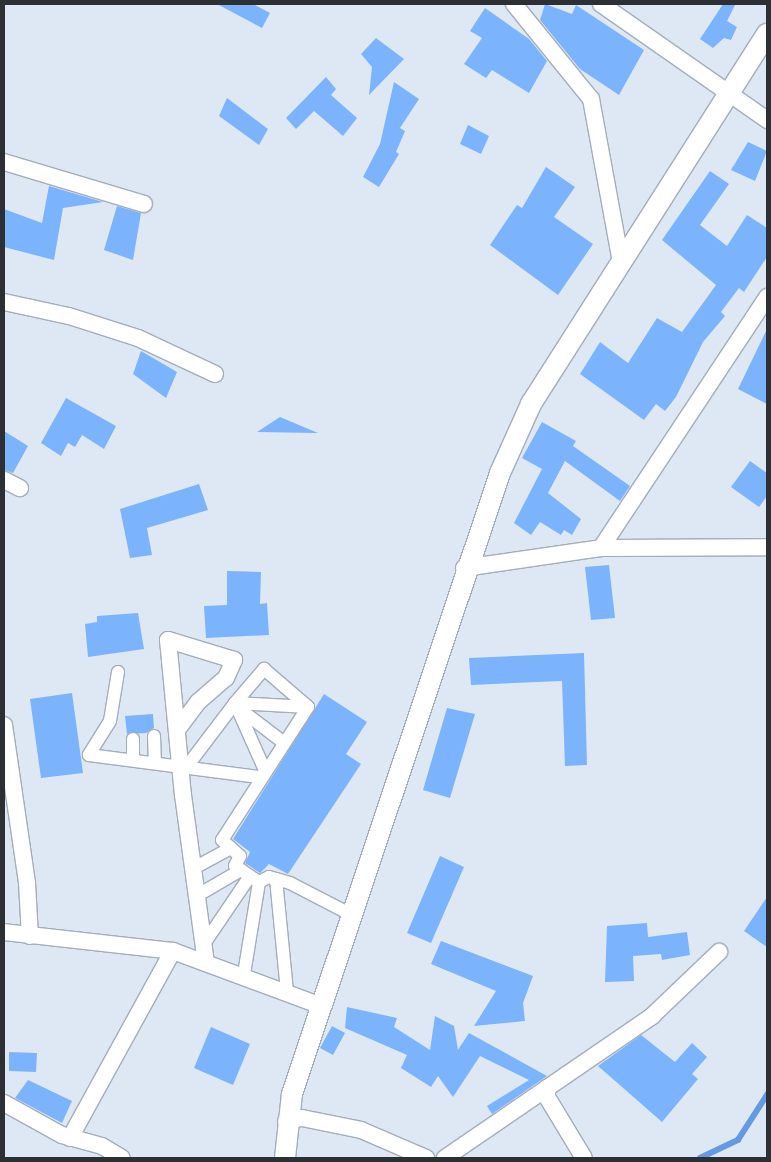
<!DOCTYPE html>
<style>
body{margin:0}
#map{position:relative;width:771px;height:1162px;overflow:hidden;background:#dee8f5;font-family:Lato,sans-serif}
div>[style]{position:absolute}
.stream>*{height:5.5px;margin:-2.75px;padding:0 2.75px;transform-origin:2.75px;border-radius:2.75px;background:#649ae2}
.building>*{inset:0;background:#7cb3fd}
.roads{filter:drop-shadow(1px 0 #a4adba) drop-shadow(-1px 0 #a4adba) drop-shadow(0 1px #a4adba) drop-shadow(0 -1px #a4adba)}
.pedestrian>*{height:12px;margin:-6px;padding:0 6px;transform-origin:6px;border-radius:6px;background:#fff}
.minor>*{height:16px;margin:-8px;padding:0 8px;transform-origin:8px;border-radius:8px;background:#fff}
.tertiary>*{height:20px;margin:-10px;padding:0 10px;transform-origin:10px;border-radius:10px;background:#fff}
span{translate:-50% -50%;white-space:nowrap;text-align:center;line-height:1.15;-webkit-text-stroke:4.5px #dee8f5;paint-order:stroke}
.frame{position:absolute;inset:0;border:5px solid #2c3035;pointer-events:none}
</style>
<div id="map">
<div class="stream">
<i style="left:700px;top:1158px;width:42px;rotate:-25.3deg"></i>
<i style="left:738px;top:1140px;width:54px;rotate:-57.2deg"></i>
</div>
<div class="building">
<i style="clip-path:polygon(217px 4px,253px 4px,270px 13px,262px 28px)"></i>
<i style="clip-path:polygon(545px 4px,572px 14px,576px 5px,644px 50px,619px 95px,580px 69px,540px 20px)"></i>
<i style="clip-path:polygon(723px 4px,735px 5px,727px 21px,737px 27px,731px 40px,724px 38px,713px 48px,700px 39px)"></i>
<i style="clip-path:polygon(485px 8px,529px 39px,547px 61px,529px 93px,492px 70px,486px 78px,464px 64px,482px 38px,470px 31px)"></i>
<i style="clip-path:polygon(376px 38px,404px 59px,369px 95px,372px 67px,361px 54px)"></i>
<i style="clip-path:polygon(326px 77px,336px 89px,331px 95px,357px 118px,343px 136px,314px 111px,296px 129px,286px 118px)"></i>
<i style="clip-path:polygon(394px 82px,419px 99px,400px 128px,405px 131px,396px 152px,399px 154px,379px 187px,363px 177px,380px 144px)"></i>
<i style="clip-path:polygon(227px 98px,268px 129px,259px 145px,219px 116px)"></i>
<i style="clip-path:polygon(468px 125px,489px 136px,481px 154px,460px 144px)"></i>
<i style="clip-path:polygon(748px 142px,767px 151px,755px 181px,731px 170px)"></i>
<i style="clip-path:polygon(546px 167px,575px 187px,554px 217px,593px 244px,558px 295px,490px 245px,517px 205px,522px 208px)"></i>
<i style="clip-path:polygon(710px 171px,729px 184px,700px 225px,727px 246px,747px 215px,767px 228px,767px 257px,744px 292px,739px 288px,721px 312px,725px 316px,703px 342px,676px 397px,665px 411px,656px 404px,644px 420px,580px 374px,600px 342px,628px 363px,657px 318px,682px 332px,716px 285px,662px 240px)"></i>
<i style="clip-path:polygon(49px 186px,103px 202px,63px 208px,54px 260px,4px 247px,4px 209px,42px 223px)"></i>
<i style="clip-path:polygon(117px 206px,141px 213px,133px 260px,104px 250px)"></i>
<i style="clip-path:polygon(767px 329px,767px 404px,738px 389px)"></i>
<i style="clip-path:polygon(141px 351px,177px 372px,166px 398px,133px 374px)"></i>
<i style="clip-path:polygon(66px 398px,116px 426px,104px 449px,82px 435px,75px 447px,68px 443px,61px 456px,41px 443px)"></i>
<i style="clip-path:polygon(280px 417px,318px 433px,257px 432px)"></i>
<i style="clip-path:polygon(542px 422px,576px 441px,573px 446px,630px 486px,620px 501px,565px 461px,548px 493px,581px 519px,572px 535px,564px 530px,561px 535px,540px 522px,531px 535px,514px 523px,542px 469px,522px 458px)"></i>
<i style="clip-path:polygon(4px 431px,28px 446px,13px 473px,4px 470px)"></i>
<i style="clip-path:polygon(750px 461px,767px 473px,767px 496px,759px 507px,731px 487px)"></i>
<i style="clip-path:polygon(199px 484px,208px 510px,147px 528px,152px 555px,130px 558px,120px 509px)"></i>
<i style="clip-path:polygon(609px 565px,615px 618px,591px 620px,585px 567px)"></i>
<i style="clip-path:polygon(227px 571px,261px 572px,260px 604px,267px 603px,269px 635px,206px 638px,204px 606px,227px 605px)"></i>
<i style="clip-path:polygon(138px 613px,144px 649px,88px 657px,85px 624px,97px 622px,97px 616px)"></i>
<i style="clip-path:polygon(584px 653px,587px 765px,565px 766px,562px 681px,471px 685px,469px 658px)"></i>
<i style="clip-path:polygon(72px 693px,83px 773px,41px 778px,30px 699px)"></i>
<i style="clip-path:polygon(324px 694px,367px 722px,346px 754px,361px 764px,288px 874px,269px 864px,260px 873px,245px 863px,250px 852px,233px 839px)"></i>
<i style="clip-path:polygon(447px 708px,475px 714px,450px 798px,423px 790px)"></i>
<i style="clip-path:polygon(153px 714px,154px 728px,146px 733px,127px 734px,125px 716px)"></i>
<i style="clip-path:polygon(440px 856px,464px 867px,431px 943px,407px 933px)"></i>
<i style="clip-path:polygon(767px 897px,767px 947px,744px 931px)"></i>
<i style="clip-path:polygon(647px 923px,648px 937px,687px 932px,690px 955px,662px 960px,661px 954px,633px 956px,634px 981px,605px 982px,607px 926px)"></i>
<i style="clip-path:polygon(441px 941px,533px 976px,523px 1003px,525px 1021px,474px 1026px,496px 991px,431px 964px)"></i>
<i style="clip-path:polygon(347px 1007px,397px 1018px,394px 1027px,430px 1050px,435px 1016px,454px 1026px,458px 1050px,469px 1033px,547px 1076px,492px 1114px,487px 1106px,529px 1080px,480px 1056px,453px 1097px,438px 1076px,431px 1087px,401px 1068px,407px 1055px,345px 1028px)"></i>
<i style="clip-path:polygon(332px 1026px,345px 1033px,333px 1055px,320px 1048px)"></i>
<i style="clip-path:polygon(211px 1027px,250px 1044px,233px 1085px,194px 1068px)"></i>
<i style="clip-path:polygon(641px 1035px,675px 1062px,692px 1043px,707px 1057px,692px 1074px,698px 1079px,662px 1122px,598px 1066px)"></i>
<i style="clip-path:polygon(9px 1052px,37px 1053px,36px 1072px,9px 1071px)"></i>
<i style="clip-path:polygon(28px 1080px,72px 1101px,62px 1123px,15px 1098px)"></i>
</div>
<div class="roads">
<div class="pedestrian">
<i style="left:118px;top:672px;width:50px;rotate:99.3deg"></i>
<i style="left:110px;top:721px;width:40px;rotate:122deg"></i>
<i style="left:89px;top:755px;width:171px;rotate:7.4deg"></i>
<i style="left:237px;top:707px;width:58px;rotate:37.3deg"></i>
<i style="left:308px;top:707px;width:73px;rotate:-176.9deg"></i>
<i style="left:235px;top:703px;width:45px;rotate:-49.5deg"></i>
<i style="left:264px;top:669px;width:58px;rotate:40.8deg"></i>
<i style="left:308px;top:707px;width:158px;rotate:122.9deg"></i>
<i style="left:222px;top:840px;width:24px;rotate:42deg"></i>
<i style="left:240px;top:856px;width:11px;rotate:117deg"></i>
<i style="left:235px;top:866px;width:29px;rotate:34deg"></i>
<i style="left:259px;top:882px;width:11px;rotate:-27deg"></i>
<i style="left:269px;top:877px;width:22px;rotate:16deg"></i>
<i style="left:290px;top:883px;width:70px;rotate:27.3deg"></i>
<i style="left:154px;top:736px;width:26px;rotate:88deg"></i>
<i style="left:133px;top:760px;width:21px;rotate:-90deg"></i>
<i style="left:188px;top:765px;width:78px;rotate:-52.8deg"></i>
<i style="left:235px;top:703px;width:71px;rotate:66deg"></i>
<i style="left:194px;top:868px;width:42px;rotate:-28.4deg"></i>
<i style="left:276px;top:879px;width:113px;rotate:84.4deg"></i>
<i style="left:198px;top:895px;width:50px;rotate:-30.2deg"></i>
<i style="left:204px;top:944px;width:82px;rotate:-55.9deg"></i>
<i style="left:244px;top:974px;width:93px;rotate:-80.7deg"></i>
</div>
<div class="minor">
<i style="left:514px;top:4px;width:122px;rotate:51deg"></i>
<i style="left:591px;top:99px;width:166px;rotate:79.6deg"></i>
<i style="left:601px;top:4px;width:203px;rotate:34.9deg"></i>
<i style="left:4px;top:162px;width:146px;rotate:16.7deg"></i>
<i style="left:4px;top:302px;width:66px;rotate:12.2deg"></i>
<i style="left:69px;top:316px;width:72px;rotate:17.7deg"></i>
<i style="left:138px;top:338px;width:85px;rotate:25.1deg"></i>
<i style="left:4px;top:480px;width:18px;rotate:27deg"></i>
<i style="left:601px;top:548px;width:301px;rotate:-56.5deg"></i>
<i style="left:464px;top:568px;width:138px;rotate:-8.3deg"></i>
<i style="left:601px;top:548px;width:166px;rotate:-0.3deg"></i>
<i style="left:4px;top:725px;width:160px;rotate:81.7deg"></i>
<i style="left:27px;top:883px;width:53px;rotate:86.8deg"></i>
<i style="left:177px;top:730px;width:35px;rotate:-53deg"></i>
<i style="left:198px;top:702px;width:37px;rotate:-41deg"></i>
<i style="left:226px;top:678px;width:20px;rotate:-66deg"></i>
<i style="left:234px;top:660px;width:69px;rotate:-163.1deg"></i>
<i style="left:168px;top:640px;width:156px;rotate:84.5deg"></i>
<i style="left:183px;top:795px;width:169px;rotate:82.2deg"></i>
<i style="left:4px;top:932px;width:170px;rotate:6.4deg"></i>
<i style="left:173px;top:951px;width:159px;rotate:20.3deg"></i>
<i style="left:547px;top:1088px;width:9px;rotate:90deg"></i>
<i style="left:547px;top:1097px;width:71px;rotate:58.8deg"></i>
<i style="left:4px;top:1103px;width:66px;rotate:28.9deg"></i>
<i style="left:62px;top:1135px;width:41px;rotate:15.4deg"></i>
<i style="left:102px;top:1146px;width:23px;rotate:31deg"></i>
<i style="left:286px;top:1121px;width:16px;rotate:-11deg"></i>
<i style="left:302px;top:1118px;width:60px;rotate:11.5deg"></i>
<i style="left:361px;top:1130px;width:71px;rotate:23.3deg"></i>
<i style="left:70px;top:1138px;width:213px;rotate:-61.2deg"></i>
<i style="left:445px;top:1158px;width:251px;rotate:-34.4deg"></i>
<i style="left:652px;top:1016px;width:93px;rotate:-43.7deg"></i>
</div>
<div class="tertiary">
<i style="left:285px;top:1158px;width:64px;rotate:-83.8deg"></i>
<i style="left:292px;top:1094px;width:655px;rotate:-71.48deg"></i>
<i style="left:500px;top:473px;width:76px;rotate:-65.8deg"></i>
<i style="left:531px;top:404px;width:439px;rotate:-57.5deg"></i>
</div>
</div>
<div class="frame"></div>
</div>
